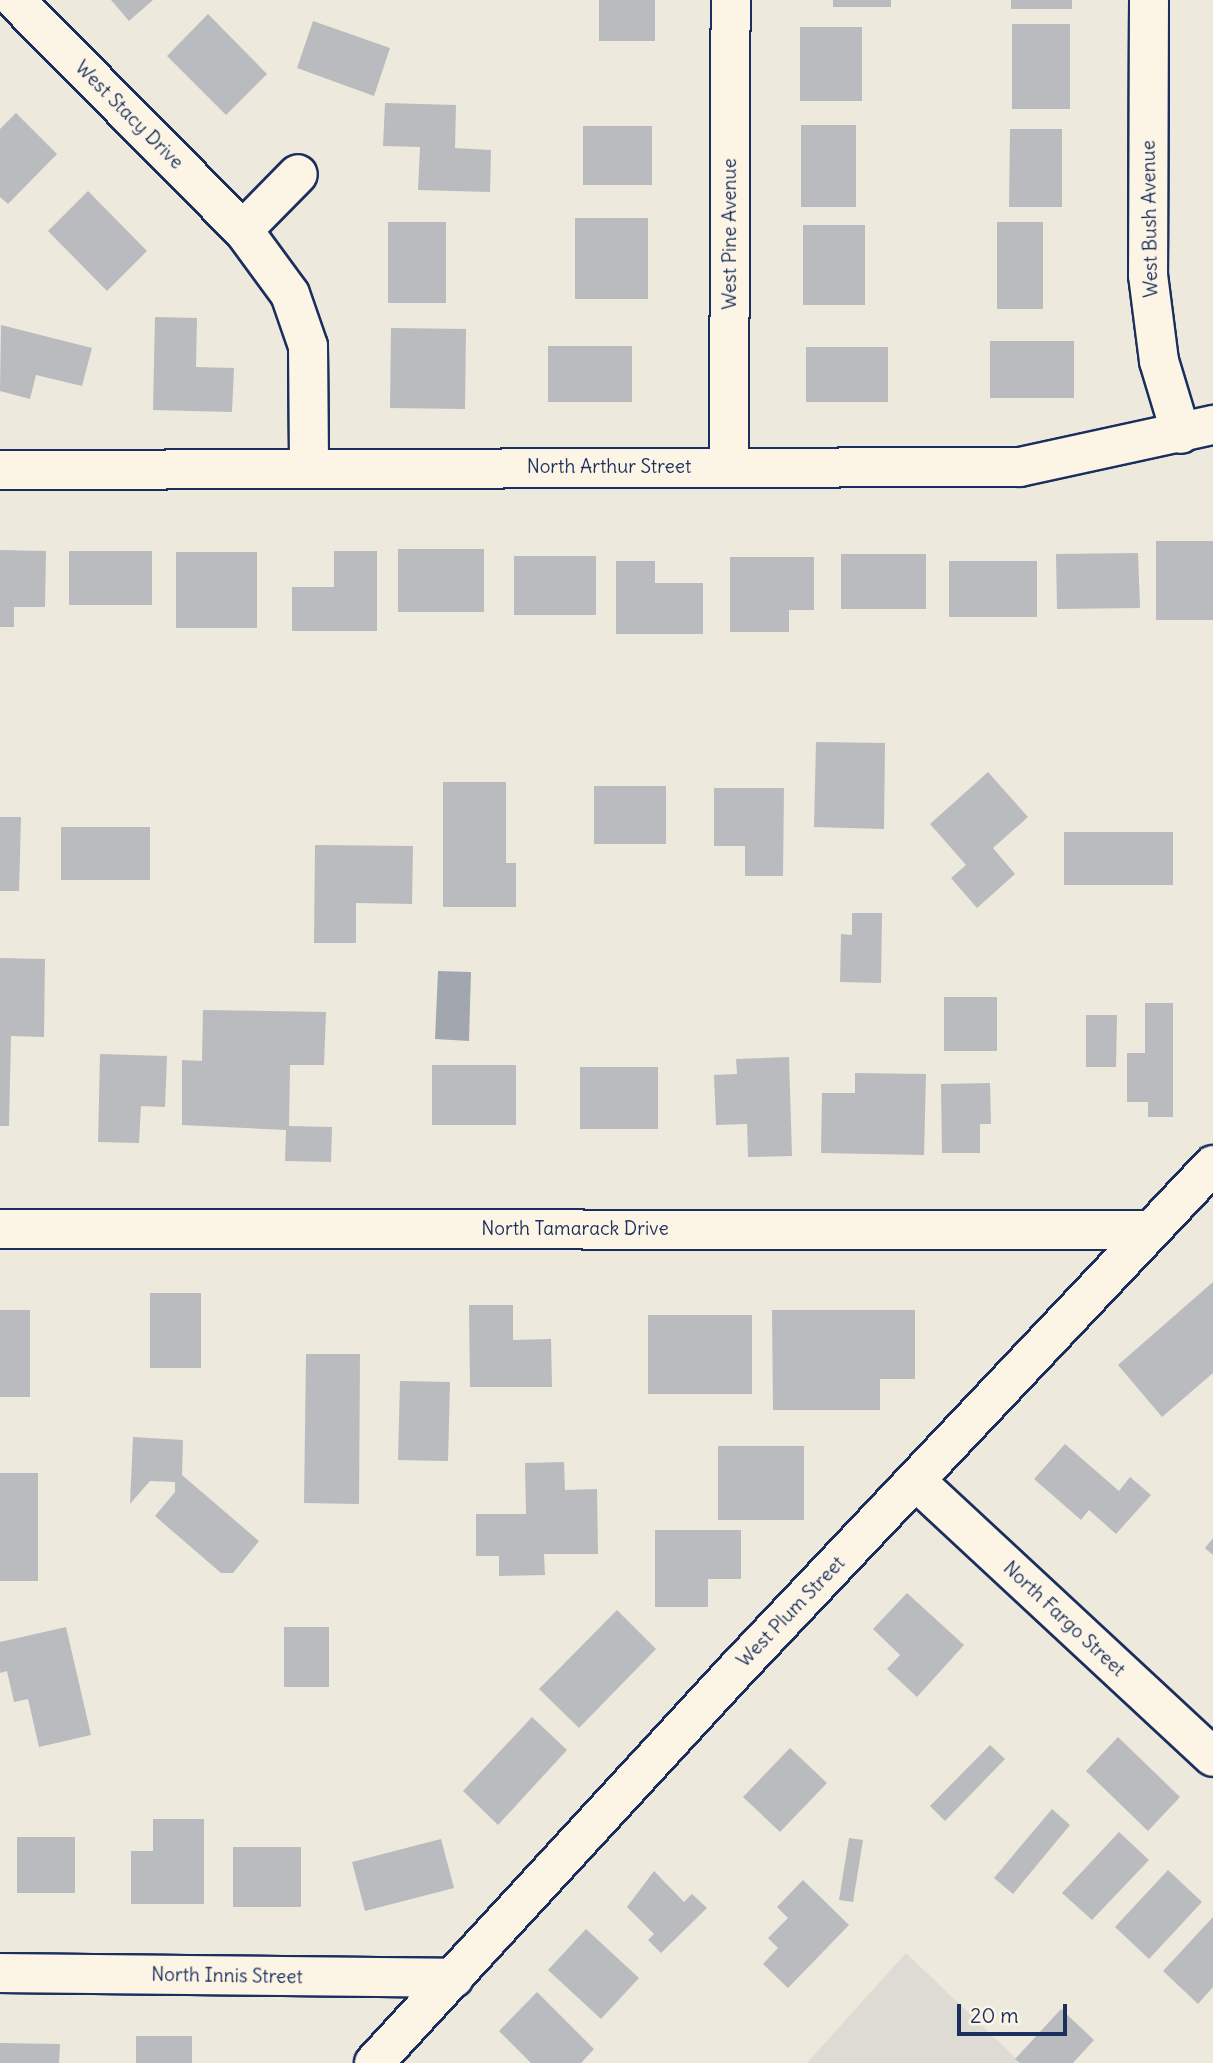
<!DOCTYPE html>
<style>
body{margin:0}
#map{position:relative;width:1213px;height:2063px;overflow:hidden;background:#eee9dd;font-family:Delius,sans-serif}
div>[style]{position:absolute}
.built>*{inset:0;background:#dedbd4}
.water>*{inset:0;background:#a2a7af}
.building>*{inset:0;background:#babbbe}
.roads{filter:drop-shadow(2px 0 #1b2f5e) drop-shadow(-2px 0 #1b2f5e) drop-shadow(0 2px #1b2f5e) drop-shadow(0 -2px #1b2f5e)}
.minor>*{height:38px;margin:-19px;padding:0 19px;transform-origin:19px;border-radius:19px;background:#fcf5e5}
span{translate:-50% -50%;white-space:nowrap;text-align:center;line-height:1.15;-webkit-text-stroke:5px #fcf5e5;paint-order:stroke}
.street-label{font-size:19px;color:#1b2f5e}
.scale{position:absolute;left:957px;top:2004px;width:110px;height:32px;box-sizing:border-box;border:4px solid #1b2f5e;border-top:0;padding-left:9px;font-size:21px;line-height:24px;white-space:nowrap;color:#1b2f5e;-webkit-text-stroke:5px #fcf5e5;paint-order:stroke}
</style>
<div id="map">
<div class="built">
<i style="clip-path:polygon(906px 1953px,1021px 2063px,807px 2063px)"></i>
</div>
<div class="water">
<i style="clip-path:polygon(438px 971px,471px 972px,469px 1041px,435px 1039px)"></i>
</div>
<div class="building">
<i style="clip-path:polygon(111px 0,153px 0,129px 21px)"></i>
<i style="clip-path:polygon(599px 0,655px 0,655px 41px,599px 41px)"></i>
<i style="clip-path:polygon(833px 0,891px 0,891px 7px,833px 7px)"></i>
<i style="clip-path:polygon(1011px 0,1072px 0,1072px 9px,1011px 9px)"></i>
<i style="clip-path:polygon(208px 14px,267px 74px,226px 115px,167px 56px)"></i>
<i style="clip-path:polygon(313px 21px,390px 48px,374px 96px,297px 68px)"></i>
<i style="clip-path:polygon(1012px 24px,1070px 24px,1070px 109px,1012px 109px)"></i>
<i style="clip-path:polygon(800px 27px,862px 27px,862px 101px,800px 101px)"></i>
<i style="clip-path:polygon(385px 103px,456px 105px,455px 148px,491px 150px,490px 192px,418px 190px,420px 147px,383px 146px)"></i>
<i style="clip-path:polygon(16px 113px,57px 154px,8px 204px,0 197px,0 129px)"></i>
<i style="clip-path:polygon(801px 125px,856px 125px,856px 207px,801px 207px)"></i>
<i style="clip-path:polygon(583px 126px,652px 126px,652px 185px,583px 185px)"></i>
<i style="clip-path:polygon(1010px 129px,1062px 129px,1062px 207px,1009px 207px)"></i>
<i style="clip-path:polygon(88px 191px,147px 251px,107px 291px,48px 231px)"></i>
<i style="clip-path:polygon(575px 218px,648px 218px,648px 299px,575px 299px)"></i>
<i style="clip-path:polygon(388px 222px,446px 222px,446px 303px,388px 303px)"></i>
<i style="clip-path:polygon(997px 222px,1043px 222px,1043px 309px,997px 309px)"></i>
<i style="clip-path:polygon(803px 225px,865px 225px,865px 305px,803px 305px)"></i>
<i style="clip-path:polygon(155px 317px,197px 318px,196px 367px,234px 368px,232px 412px,153px 410px)"></i>
<i style="clip-path:polygon(1px 325px,92px 348px,82px 386px,36px 375px,30px 399px,0 391px)"></i>
<i style="clip-path:polygon(391px 328px,466px 329px,465px 409px,390px 408px)"></i>
<i style="clip-path:polygon(990px 341px,1074px 341px,1074px 398px,990px 398px)"></i>
<i style="clip-path:polygon(548px 346px,632px 346px,632px 402px,548px 402px)"></i>
<i style="clip-path:polygon(806px 347px,888px 347px,888px 402px,806px 402px)"></i>
<i style="clip-path:polygon(1156px 541px,1213px 541px,1213px 620px,1156px 620px)"></i>
<i style="clip-path:polygon(398px 549px,484px 549px,484px 612px,398px 612px)"></i>
<i style="clip-path:polygon(0 550px,46px 551px,45px 607px,14px 607px,14px 627px,0 627px)"></i>
<i style="clip-path:polygon(69px 551px,152px 551px,152px 605px,69px 605px)"></i>
<i style="clip-path:polygon(334px 551px,377px 551px,377px 631px,292px 631px,292px 587px,334px 587px)"></i>
<i style="clip-path:polygon(176px 552px,257px 552px,257px 628px,176px 628px)"></i>
<i style="clip-path:polygon(1138px 553px,1140px 608px,1057px 609px,1056px 554px)"></i>
<i style="clip-path:polygon(841px 554px,926px 554px,926px 609px,841px 609px)"></i>
<i style="clip-path:polygon(514px 556px,596px 556px,596px 615px,514px 615px)"></i>
<i style="clip-path:polygon(730px 557px,814px 557px,814px 610px,789px 610px,789px 632px,730px 632px)"></i>
<i style="clip-path:polygon(616px 561px,655px 561px,655px 583px,703px 583px,703px 634px,616px 634px)"></i>
<i style="clip-path:polygon(949px 561px,1037px 561px,1037px 617px,949px 617px)"></i>
<i style="clip-path:polygon(816px 742px,885px 743px,884px 829px,814px 827px)"></i>
<i style="clip-path:polygon(988px 772px,1028px 817px,993px 848px,1015px 874px,977px 908px,951px 878px,966px 865px,930px 824px)"></i>
<i style="clip-path:polygon(443px 782px,506px 782px,506px 863px,516px 863px,516px 907px,443px 907px)"></i>
<i style="clip-path:polygon(594px 786px,666px 786px,666px 844px,594px 844px)"></i>
<i style="clip-path:polygon(714px 788px,784px 788px,783px 876px,745px 876px,745px 846px,714px 846px)"></i>
<i style="clip-path:polygon(0 817px,21px 817px,19px 891px,0 891px)"></i>
<i style="clip-path:polygon(61px 827px,150px 827px,150px 880px,61px 880px)"></i>
<i style="clip-path:polygon(1064px 832px,1173px 832px,1173px 885px,1064px 885px)"></i>
<i style="clip-path:polygon(315px 845px,413px 846px,412px 904px,356px 903px,356px 943px,314px 943px)"></i>
<i style="clip-path:polygon(852px 913px,882px 913px,881px 983px,840px 982px,841px 934px,852px 935px)"></i>
<i style="clip-path:polygon(0 958px,45px 959px,44px 1037px,11px 1036px,9px 1126px,0 1126px)"></i>
<i style="clip-path:polygon(944px 997px,997px 997px,997px 1051px,944px 1051px)"></i>
<i style="clip-path:polygon(1145px 1003px,1173px 1003px,1173px 1117px,1148px 1117px,1148px 1102px,1127px 1102px,1127px 1053px,1145px 1053px)"></i>
<i style="clip-path:polygon(203px 1010px,326px 1012px,324px 1065px,290px 1065px,289px 1126px,332px 1127px,331px 1162px,285px 1161px,286px 1130px,182px 1125px,182px 1060px,202px 1061px)"></i>
<i style="clip-path:polygon(1086px 1015px,1117px 1015px,1116px 1067px,1086px 1067px)"></i>
<i style="clip-path:polygon(100px 1054px,167px 1056px,165px 1107px,141px 1106px,139px 1143px,98px 1142px)"></i>
<i style="clip-path:polygon(789px 1057px,792px 1156px,748px 1157px,747px 1124px,716px 1125px,714px 1075px,737px 1074px,736px 1059px)"></i>
<i style="clip-path:polygon(432px 1065px,516px 1065px,516px 1125px,432px 1125px)"></i>
<i style="clip-path:polygon(580px 1067px,658px 1067px,658px 1129px,580px 1129px)"></i>
<i style="clip-path:polygon(855px 1073px,926px 1074px,924px 1155px,821px 1153px,822px 1093px,855px 1093px)"></i>
<i style="clip-path:polygon(990px 1083px,991px 1124px,980px 1124px,980px 1153px,942px 1153px,941px 1084px)"></i>
<i style="clip-path:polygon(1213px 1282px,1213px 1373px,1162px 1417px,1118px 1365px)"></i>
<i style="clip-path:polygon(150px 1293px,201px 1293px,201px 1368px,150px 1368px)"></i>
<i style="clip-path:polygon(469px 1305px,513px 1305px,513px 1340px,551px 1339px,552px 1387px,470px 1387px)"></i>
<i style="clip-path:polygon(0 1310px,30px 1310px,30px 1397px,0 1397px)"></i>
<i style="clip-path:polygon(772px 1310px,915px 1310px,915px 1379px,880px 1379px,880px 1410px,773px 1410px)"></i>
<i style="clip-path:polygon(648px 1315px,752px 1315px,752px 1394px,648px 1394px)"></i>
<i style="clip-path:polygon(306px 1354px,360px 1354px,359px 1504px,304px 1503px)"></i>
<i style="clip-path:polygon(400px 1381px,450px 1382px,448px 1461px,398px 1460px)"></i>
<i style="clip-path:polygon(133px 1437px,183px 1440px,182px 1475px,259px 1541px,233px 1573px,221px 1573px,155px 1516px,175px 1492px,175px 1482px,150px 1481px,130px 1504px)"></i>
<i style="clip-path:polygon(1065px 1444px,1119px 1491px,1130px 1477px,1151px 1495px,1116px 1534px,1089px 1510px,1081px 1520px,1034px 1479px)"></i>
<i style="clip-path:polygon(718px 1446px,804px 1446px,804px 1520px,718px 1520px)"></i>
<i style="clip-path:polygon(564px 1462px,565px 1490px,597px 1489px,598px 1554px,544px 1554px,545px 1575px,499px 1576px,499px 1556px,476px 1556px,476px 1514px,526px 1514px,525px 1463px)"></i>
<i style="clip-path:polygon(0 1473px,38px 1473px,38px 1581px,0 1581px)"></i>
<i style="clip-path:polygon(655px 1530px,741px 1530px,741px 1579px,708px 1579px,708px 1607px,655px 1607px)"></i>
<i style="clip-path:polygon(1213px 1538px,1213px 1555px,1205px 1548px)"></i>
<i style="clip-path:polygon(907px 1593px,964px 1645px,917px 1697px,887px 1669px,900px 1655px,873px 1629px)"></i>
<i style="clip-path:polygon(617px 1610px,656px 1649px,579px 1728px,539px 1689px)"></i>
<i style="clip-path:polygon(66px 1627px,91px 1735px,39px 1747px,28px 1699px,14px 1702px,7px 1671px,0 1673px,0 1642px)"></i>
<i style="clip-path:polygon(284px 1627px,329px 1627px,329px 1687px,284px 1687px)"></i>
<i style="clip-path:polygon(532px 1717px,567px 1750px,498px 1825px,463px 1791px)"></i>
<i style="clip-path:polygon(1118px 1737px,1180px 1797px,1148px 1831px,1086px 1771px)"></i>
<i style="clip-path:polygon(990px 1745px,1005px 1759px,945px 1821px,930px 1806px)"></i>
<i style="clip-path:polygon(790px 1748px,827px 1783px,780px 1832px,743px 1797px)"></i>
<i style="clip-path:polygon(1052px 1809px,1070px 1825px,1013px 1894px,994px 1878px)"></i>
<i style="clip-path:polygon(153px 1819px,204px 1819px,204px 1904px,131px 1904px,131px 1851px,153px 1851px)"></i>
<i style="clip-path:polygon(1119px 1832px,1149px 1860px,1092px 1920px,1062px 1893px)"></i>
<i style="clip-path:polygon(17px 1837px,75px 1837px,75px 1893px,17px 1893px)"></i>
<i style="clip-path:polygon(849px 1838px,863px 1840px,853px 1902px,839px 1900px)"></i>
<i style="clip-path:polygon(441px 1839px,454px 1888px,365px 1911px,352px 1862px)"></i>
<i style="clip-path:polygon(233px 1847px,301px 1847px,301px 1907px,233px 1907px)"></i>
<i style="clip-path:polygon(1168px 1870px,1202px 1902px,1149px 1959px,1115px 1927px)"></i>
<i style="clip-path:polygon(654px 1871px,684px 1902px,692px 1894px,707px 1908px,661px 1953px,648px 1940px,654px 1934px,627px 1907px)"></i>
<i style="clip-path:polygon(803px 1880px,849px 1925px,788px 1988px,763px 1964px,778px 1948px,768px 1938px,788px 1918px,777px 1907px)"></i>
<i style="clip-path:polygon(1213px 1917px,1213px 1987px,1198px 2004px,1163px 1971px)"></i>
<i style="clip-path:polygon(586px 1929px,639px 1978px,601px 2019px,548px 1970px)"></i>
<i style="clip-path:polygon(537px 1992px,594px 2049px,581px 2063px,531px 2063px,499px 2031px)"></i>
<i style="clip-path:polygon(1061px 2009px,1094px 2040px,1073px 2063px,1020px 2063px,1015px 2059px)"></i>
<i style="clip-path:polygon(136px 2036px,192px 2036px,192px 2063px,136px 2063px)"></i>
<i style="clip-path:polygon(0 2043px,60px 2044px,59px 2063px,0 2063px)"></i>
</div>
<div class="roads">
<div class="minor">
<i style="left:15px;top:0;width:324px;rotate:45.3deg"></i>
<i style="left:243px;top:230px;width:79px;rotate:53.7deg"></i>
<i style="left:290px;top:294px;width:55px;rotate:70.9deg"></i>
<i style="left:308px;top:346px;width:120px;rotate:89.5deg"></i>
<i style="left:1149px;top:0;width:275px;rotate:90.2deg"></i>
<i style="left:1148px;top:275px;width:87px;rotate:82.7deg"></i>
<i style="left:1159px;top:361px;width:76px;rotate:73.2deg"></i>
<i style="left:243px;top:230px;width:78px;rotate:-45.5deg"></i>
<i style="left:729px;top:467px;width:467px;rotate:-89.8deg"></i>
<i style="left:0;top:470px;width:1020px;rotate:-0.17deg"></i>
<i style="left:1020px;top:467px;width:198px;rotate:-12.3deg"></i>
<i style="left:0;top:1229px;width:1151px;rotate:0.05deg"></i>
<i style="left:916px;top:1481px;width:405px;rotate:42.9deg"></i>
<i style="left:0;top:1973px;width:454px;rotate:0.6deg"></i>
<i style="left:374px;top:2063px;width:533px;rotate:-47.36deg"></i>
<i style="left:735px;top:1671px;width:696px;rotate:-46.63deg"></i>
</div>
</div>
<div class="street-label">
<span style="left:129px;top:115px;rotate:45deg">West Stacy Drive</span>
<span style="left:1150px;top:219px;rotate:-91deg">West Bush Avenue</span>
<span style="left:730px;top:234px;rotate:-90deg">West Pine Avenue</span>
<span style="left:609px;top:467px">North Arthur Street</span>
<span style="left:575px;top:1229px">North Tamarack Drive</span>
<span style="left:791px;top:1612px;rotate:-46deg">West Plum Street</span>
<span style="left:1064px;top:1619px;rotate:43deg">North Fargo Street</span>
<span style="left:227px;top:1976px;rotate:1deg">North Innis Street</span>
</div>
<div class="scale">20 m</div>
</div>
